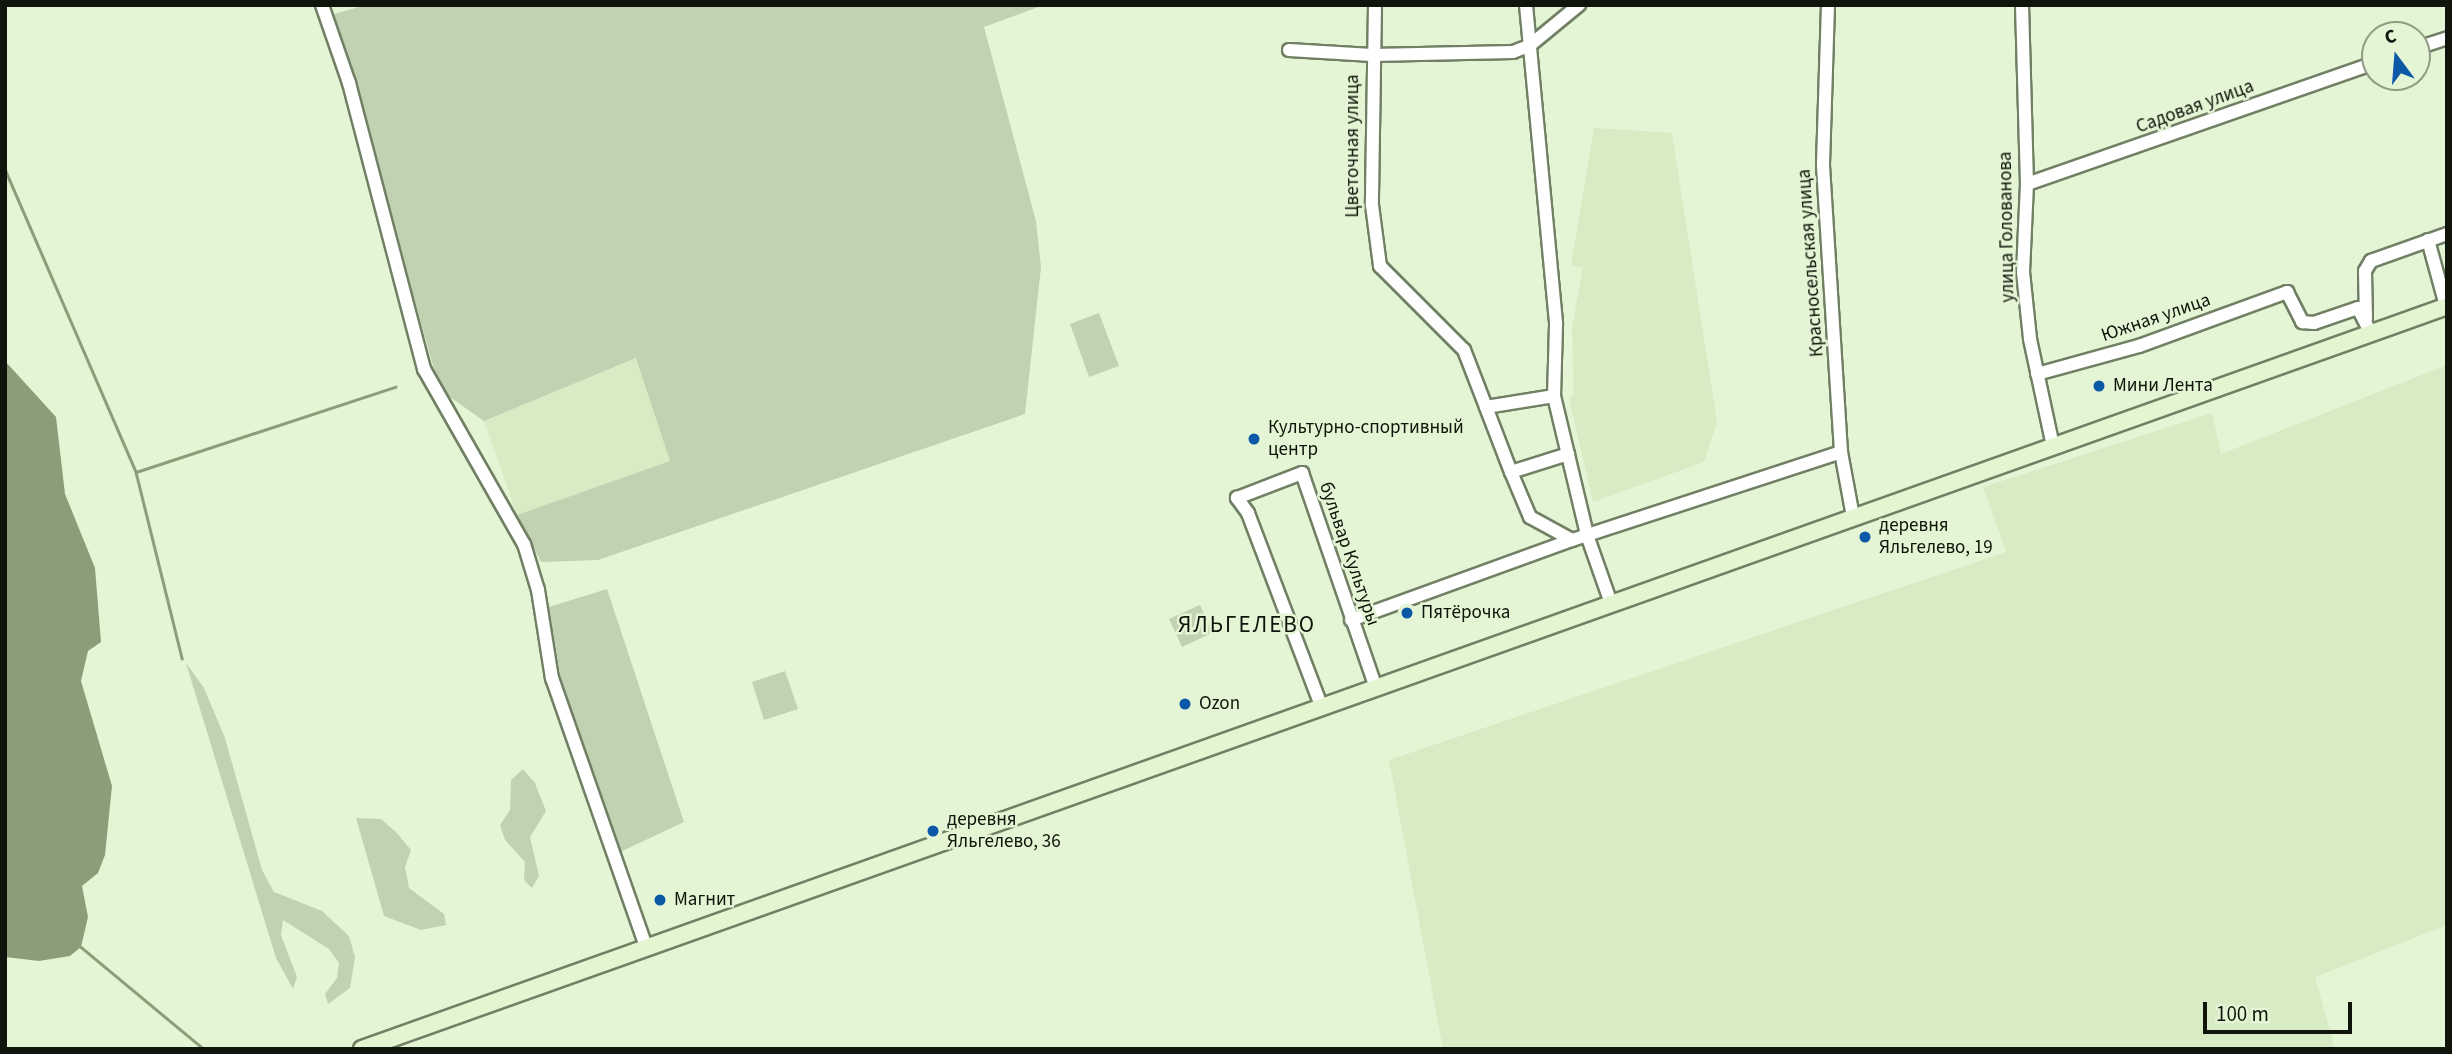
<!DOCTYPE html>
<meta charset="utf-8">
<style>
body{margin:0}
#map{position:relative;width:2452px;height:1054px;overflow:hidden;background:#e4f5d5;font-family:"Source Sans 3",sans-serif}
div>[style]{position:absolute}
.built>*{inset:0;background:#d7ebc5}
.green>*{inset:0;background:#c0d2b1}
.water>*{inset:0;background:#8b9e7a}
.stream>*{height:2.5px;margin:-1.25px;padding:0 1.25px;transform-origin:1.25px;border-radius:1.25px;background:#8b9e7a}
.roads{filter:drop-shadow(2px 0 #718064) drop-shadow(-2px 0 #718064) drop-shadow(0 2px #718064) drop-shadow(0 -2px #718064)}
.minor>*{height:12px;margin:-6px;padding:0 6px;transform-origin:6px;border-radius:6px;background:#fff}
.secondary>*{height:16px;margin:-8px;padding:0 8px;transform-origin:8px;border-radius:8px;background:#e4f5d2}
.dots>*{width:19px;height:19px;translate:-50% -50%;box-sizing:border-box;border:4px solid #e4f5d5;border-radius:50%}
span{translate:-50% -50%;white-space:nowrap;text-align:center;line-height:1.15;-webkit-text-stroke:5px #e4f5d5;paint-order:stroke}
.street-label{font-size:19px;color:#0f150a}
.poi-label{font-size:19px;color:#0f150a}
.left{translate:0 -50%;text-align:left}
.quarter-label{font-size:23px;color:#0f150a;letter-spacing:2px}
.frame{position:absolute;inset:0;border:7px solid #0f150a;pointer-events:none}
.north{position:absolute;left:2361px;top:21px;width:70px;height:70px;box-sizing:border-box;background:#e4f5d5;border:2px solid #8f9b84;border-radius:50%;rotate:344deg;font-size:19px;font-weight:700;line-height:28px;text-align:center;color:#0f150a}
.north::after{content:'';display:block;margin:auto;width:24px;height:32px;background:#0b58a7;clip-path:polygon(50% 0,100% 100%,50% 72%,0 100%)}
.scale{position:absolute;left:2203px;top:1002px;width:149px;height:32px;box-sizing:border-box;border:4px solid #0f150a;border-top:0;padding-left:9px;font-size:21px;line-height:24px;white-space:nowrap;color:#0f150a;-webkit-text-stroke:5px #e4f5d5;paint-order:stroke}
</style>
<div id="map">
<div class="built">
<i style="clip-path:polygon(1594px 128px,1672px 133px,1717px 422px,1704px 462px,1593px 502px,1569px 398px,1574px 395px,1572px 327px,1583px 268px,1571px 265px)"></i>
<i style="clip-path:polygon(637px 358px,671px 461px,517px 515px,484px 421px)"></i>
<i style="clip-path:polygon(2447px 365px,2447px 925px,2315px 977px,2335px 1049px,1443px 1049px,1389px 760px,2006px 552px,1983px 487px,2212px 413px,2221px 454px)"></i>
</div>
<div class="green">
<i style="clip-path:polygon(366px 5px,1044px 5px,984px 27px,1036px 221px,1041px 267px,1025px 414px,598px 560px,541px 562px,517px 515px,670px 461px,636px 358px,484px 421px,447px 395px,434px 369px,334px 14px)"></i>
<i style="clip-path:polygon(1099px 313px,1119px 366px,1089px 377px,1070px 324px)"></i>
<i style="clip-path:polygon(607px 589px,684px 822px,618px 853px,561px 680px,549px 607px)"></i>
<i style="clip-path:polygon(1200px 605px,1212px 633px,1182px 647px,1169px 619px)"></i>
<i style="clip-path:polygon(186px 663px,204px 688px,225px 738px,262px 870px,274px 892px,322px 911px,349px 936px,355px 957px,350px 988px,328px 1004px,325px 994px,337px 978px,339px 963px,329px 949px,283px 920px,281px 935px,297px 977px,293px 989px,276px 958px)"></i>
<i style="clip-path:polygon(785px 671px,798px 709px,764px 720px,752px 682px)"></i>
<i style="clip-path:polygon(523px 769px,535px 783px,546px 811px,530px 837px,539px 876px,532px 888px,524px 880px,525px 862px,505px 840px,500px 825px,510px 810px,511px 780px)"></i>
<i style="clip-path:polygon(356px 818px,381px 819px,396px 832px,411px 850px,405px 867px,409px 888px,444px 914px,446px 925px,421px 930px,384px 916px)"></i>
</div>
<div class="water">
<i style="clip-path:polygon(5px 361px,56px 417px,65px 494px,95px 568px,101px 642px,88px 651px,81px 681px,112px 786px,105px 855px,98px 873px,82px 886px,88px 917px,81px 947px,70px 956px,39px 961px,5px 957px)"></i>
</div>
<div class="stream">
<i style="left:5px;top:169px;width:330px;rotate:66.6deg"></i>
<i style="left:136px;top:472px;width:192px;rotate:76.1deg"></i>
<i style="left:136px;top:472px;width:273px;rotate:-18.2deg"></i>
<i style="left:81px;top:947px;width:160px;rotate:39.7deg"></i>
</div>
<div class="roads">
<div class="minor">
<i style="left:322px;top:5px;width:83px;rotate:70.9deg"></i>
<i style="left:349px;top:83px;width:296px;rotate:75.3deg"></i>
<i style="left:424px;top:369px;width:202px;rotate:60.3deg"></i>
<i style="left:524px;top:544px;width:48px;rotate:73.1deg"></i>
<i style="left:538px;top:590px;width:89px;rotate:81deg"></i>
<i style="left:552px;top:678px;width:285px;rotate:70.7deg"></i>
<i style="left:1375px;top:5px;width:200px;rotate:90.9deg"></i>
<i style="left:1372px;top:205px;width:62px;rotate:82.5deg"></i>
<i style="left:1380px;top:266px;width:119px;rotate:45deg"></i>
<i style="left:1464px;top:350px;width:61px;rotate:68.9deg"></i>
<i style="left:1486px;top:407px;width:69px;rotate:-9.2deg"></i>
<i style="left:1526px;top:5px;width:321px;rotate:84.6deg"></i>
<i style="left:1556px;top:325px;width:71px;rotate:91.6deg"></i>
<i style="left:1554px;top:396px;width:143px;rotate:76.6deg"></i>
<i style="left:1587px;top:535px;width:72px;rotate:70.6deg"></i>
<i style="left:1828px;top:5px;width:161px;rotate:91.8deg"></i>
<i style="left:1823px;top:166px;width:287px;rotate:86.4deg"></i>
<i style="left:1841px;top:452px;width:66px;rotate:79.5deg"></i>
<i style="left:2022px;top:5px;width:179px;rotate:88.4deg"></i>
<i style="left:2027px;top:184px;width:88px;rotate:92.6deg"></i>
<i style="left:2023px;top:272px;width:67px;rotate:84deg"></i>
<i style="left:2030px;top:339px;width:109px;rotate:77.9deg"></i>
<i style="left:2417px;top:48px;width:32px;rotate:-18deg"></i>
<i style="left:1289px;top:50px;width:83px;rotate:3.4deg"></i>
<i style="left:1372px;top:55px;width:141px;rotate:-1.2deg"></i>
<i style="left:1513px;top:52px;width:17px;rotate:-21deg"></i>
<i style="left:1529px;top:46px;width:65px;rotate:-39.4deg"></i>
<i style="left:2027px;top:184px;width:368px;rotate:-19.2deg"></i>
<i style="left:2428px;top:240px;width:68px;rotate:74.7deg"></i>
<i style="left:2366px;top:319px;width:48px;rotate:-91.2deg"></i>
<i style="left:2365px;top:271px;width:12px;rotate:-59deg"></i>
<i style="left:2371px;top:261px;width:81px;rotate:-19.6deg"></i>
<i style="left:2037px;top:374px;width:106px;rotate:-15.4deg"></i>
<i style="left:2139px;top:346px;width:158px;rotate:-20deg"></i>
<i style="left:2287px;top:292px;width:34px;rotate:63deg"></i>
<i style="left:2302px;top:322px;width:12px;rotate:5deg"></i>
<i style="left:2314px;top:323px;width:46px;rotate:-18.8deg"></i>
<i style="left:2358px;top:308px;width:28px;rotate:63deg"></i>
<i style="left:1486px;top:407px;width:70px;rotate:69deg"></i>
<i style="left:1511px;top:472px;width:60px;rotate:-17.5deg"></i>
<i style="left:1511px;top:472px;width:49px;rotate:67.1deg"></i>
<i style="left:1530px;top:517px;width:48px;rotate:28.7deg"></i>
<i style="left:1572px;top:540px;width:283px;rotate:-18.1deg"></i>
<i style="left:1351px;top:620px;width:235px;rotate:-19.9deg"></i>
<i style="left:1322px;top:708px;width:209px;rotate:-110.8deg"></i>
<i style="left:1248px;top:513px;width:19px;rotate:-126deg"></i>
<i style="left:1237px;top:498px;width:70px;rotate:-21deg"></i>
<i style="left:1302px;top:473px;width:227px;rotate:71deg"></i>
</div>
<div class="secondary">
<i style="left:362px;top:1049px;width:2213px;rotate:-19.61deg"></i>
</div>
</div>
<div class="dots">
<i style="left:2099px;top:386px;background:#0b58a7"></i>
<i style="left:1254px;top:439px;background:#0b58a7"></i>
<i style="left:1865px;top:537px;background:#0b58a7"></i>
<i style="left:1407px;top:613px;background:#0b58a7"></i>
<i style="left:1185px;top:704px;background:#0b58a7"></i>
<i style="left:933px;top:831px;background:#0b58a7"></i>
<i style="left:660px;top:900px;background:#0b58a7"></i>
</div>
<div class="street-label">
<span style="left:2195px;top:107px;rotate:-20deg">Садовая улица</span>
<span style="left:1353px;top:146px;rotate:-90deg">Цветочная улица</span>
<span style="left:2007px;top:227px;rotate:-91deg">улица Голованова</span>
<span style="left:1811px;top:263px;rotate:-94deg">Красносельская улица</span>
<span style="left:2156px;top:318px;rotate:-19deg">Южная улица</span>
<span style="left:1349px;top:554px;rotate:71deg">бульвар Культуры</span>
</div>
<div class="poi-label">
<span class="left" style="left:2113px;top:386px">Мини Лента</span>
<span class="left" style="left:1268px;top:439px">Культурно-спортивный<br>центр</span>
<span class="left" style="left:1879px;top:537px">деревня<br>Яльгелево, 19</span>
<span class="left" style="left:1421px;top:613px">Пятёрочка</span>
<span class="left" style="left:1199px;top:704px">Ozon</span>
<span class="left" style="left:947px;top:831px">деревня<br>Яльгелево, 36</span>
<span class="left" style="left:674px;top:900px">Магнит</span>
</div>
<div class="quarter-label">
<span style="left:1247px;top:625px">ЯЛЬГЕЛЕВО</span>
</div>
<div class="frame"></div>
<div class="north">С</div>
<div class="scale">100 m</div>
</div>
